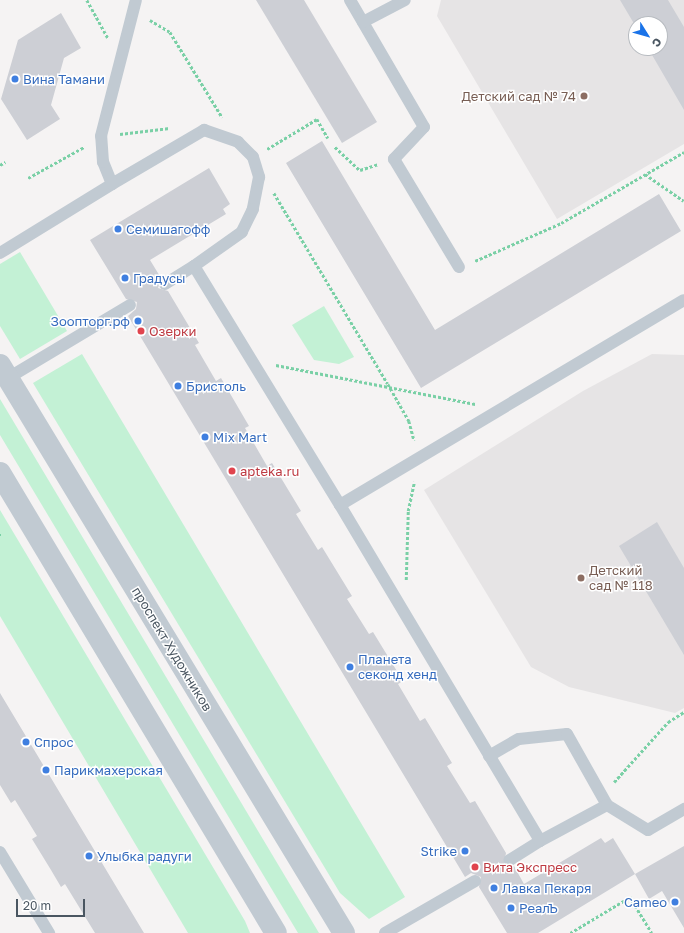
<!DOCTYPE html>
<meta charset="utf-8">
<style>
body{margin:0}
#map{position:relative;width:684px;height:933px;overflow:hidden;background:#f5f3f3;font-family:"Golos Text",sans-serif}
div>[style]{position:absolute}
.education>*{inset:0;background:#e6e4e5}
.green>*{inset:0;background:#c3f1d5}
.building>*{inset:0;background:#cdcfd5}
.path>*{height:2.5px;margin-top:-1.25px;transform-origin:0;background:repeating-linear-gradient(90deg,#7ad0a6 0 3px,transparent 0 5px)}
.service>*{height:12px;margin:-6px;padding:0 6px;transform-origin:6px;border-radius:6px;background:#c1cad2}
.tertiary>*{height:22px;margin:-11px;padding:0 11px;transform-origin:11px;border-radius:11px;background:#c1cad2}
.dots>*{width:11px;height:11px;translate:-50% -50%;box-sizing:border-box;border:2px solid #fff;border-radius:50%}
span{translate:-50% -50%;white-space:nowrap;text-align:center;line-height:1.15;-webkit-text-stroke:3px #fff;paint-order:stroke}
.shop-label{font-size:13px;color:#366cbe}
.left{translate:0 -50%;text-align:left}
.right{translate:-100% -50%;text-align:right}
.education-label{font-size:13px;color:#785e54}
.health-label{font-size:13px;color:#be3a42}
.street-label{font-size:13px;color:#4a5661}
.north{position:absolute;left:628px;top:16px;width:40px;height:40px;box-sizing:border-box;background:#fff;border:1px solid #b7bbc0;border-radius:50%;rotate:127deg;font-size:11px;font-weight:700;line-height:16px;text-align:center;color:#4a5661}
.north::after{content:'';display:block;margin:auto;width:14px;height:18px;background:#1a73e8;clip-path:polygon(50% 0,100% 100%,50% 72%,0 100%)}
.scale{position:absolute;left:16px;top:899px;width:69px;height:18px;box-sizing:border-box;border:2px solid #4a5661;border-top:0;padding-left:5px;font-size:12px;line-height:14px;white-space:nowrap;color:#4a5661;-webkit-text-stroke:3px #fff;paint-order:stroke}
</style>
<div id="map">
<div class="education">
<i style="clip-path:polygon(evenodd,441px 0,684px 0,684px 144px,557px 219px,437px 16px,441px 0,636px 24px,660px 24px,660px 48px,636px 48px,636px 24px)"></i>
<i style="clip-path:polygon(652px 354px,684px 355px,684px 708px,675px 713px,569px 687px,531px 667px,424px 490px,583px 391px)"></i>
</div>
<div class="green">
<i style="clip-path:polygon(20px 252px,67px 331px,20px 359px,0 326px,0 264px)"></i>
<i style="clip-path:polygon(324px 306px,354px 357px,339px 364px,314px 360px,292px 325px)"></i>
<i style="clip-path:polygon(82px 354px,405px 897px,369px 919px,340px 893px,33px 383px)"></i>
<i style="clip-path:polygon(0 399px,319px 933px,298px 933px,0 435px)"></i>
<i style="clip-path:polygon(0 510px,245px 921px,250px 933px,188px 933px,0 616px)"></i>
</div>
<div class="building">
<i style="clip-path:polygon(256px 0,304px 0,377px 122px,342px 143px)"></i>
<i style="clip-path:polygon(620px 0,668px 0,684px 27px,684px 110px,648px 48px,660px 48px,660px 24px,636px 24px,636px 27px)"></i>
<i style="clip-path:polygon(61px 13px,81px 48px,64px 58px,51px 105px,60px 119px,27px 140px,1px 99px,18px 40px)"></i>
<i style="clip-path:polygon(322px 141px,435px 330px,659px 194px,681px 231px,421px 388px,286px 163px)"></i>
<i style="clip-path:polygon(209px 168px,230px 204px,223px 209px,226px 214px,150px 260px,161px 278px,158px 288px,168px 291px,199px 343px,195px 345px,216px 381px,221px 378px,249px 426px,245px 428px,267px 466px,272px 463px,301px 511px,296px 514px,318px 550px,322px 547px,352px 596px,347px 599px,369px 634px,373px 632px,403px 681px,398px 684px,420px 721px,425px 718px,452px 763px,447px 766px,470px 803px,475px 801px,506px 853px,504px 864px,514px 866px,524px 884px,601px 838px,605px 843px,613px 838px,635px 874px,538px 933px,507px 933px,479px 887px,481px 877px,471px 873px,465px 877px,128px 316px,136px 309px,137px 302px,126px 299px,90px 240px)"></i>
<i style="clip-path:polygon(657px 522px,684px 568px,684px 655px,619px 546px)"></i>
<i style="clip-path:polygon(0 693px,144px 933px,95px 933px,65px 884px,61px 887px,51px 870px,32px 839px,37px 836px,15px 800px,11px 803px,0 785px)"></i>
<i style="clip-path:polygon(684px 846px,684px 928px,662px 891px,649px 899px,635px 874px)"></i>
</div>
<div class="path">
<i style="left:87px;top:0;width:43px;rotate:61.1deg"></i>
<i style="left:150px;top:20px;width:23px;rotate:31deg"></i>
<i style="left:170px;top:32px;width:100px;rotate:58.5deg"></i>
<i style="left:120px;top:134px;width:50px;rotate:-6.8deg"></i>
<i style="left:335px;top:147px;width:34px;rotate:43deg"></i>
<i style="left:360px;top:170px;width:19px;rotate:-18deg"></i>
<i style="left:267px;top:149px;width:58px;rotate:-31deg"></i>
<i style="left:317px;top:119px;width:22px;rotate:60deg"></i>
<i style="left:0;top:165px;width:6px;rotate:-31deg"></i>
<i style="left:645px;top:174px;width:47px;rotate:34.7deg"></i>
<i style="left:28px;top:178px;width:64px;rotate:-29deg"></i>
<i style="left:274px;top:193px;width:222px;rotate:59.2deg"></i>
<i style="left:388px;top:384px;width:43px;rotate:60.4deg"></i>
<i style="left:409px;top:421px;width:20px;rotate:75deg"></i>
<i style="left:475px;top:261px;width:94px;rotate:-23.8deg"></i>
<i style="left:561px;top:223px;width:142px;rotate:-30deg"></i>
<i style="left:276px;top:365px;width:203px;rotate:11.1deg"></i>
<i style="left:0;top:535px;width:1px"></i>
<i style="left:406px;top:580px;width:69px;rotate:-88.3deg"></i>
<i style="left:408px;top:511px;width:30px;rotate:-78deg"></i>
<i style="left:614px;top:782px;width:81px;rotate:-48deg"></i>
<i style="left:668px;top:722px;width:19px;rotate:-32deg"></i>
<i style="left:570px;top:933px;width:70px;rotate:-31deg"></i>
<i style="left:630px;top:897px;width:42px;rotate:58.6deg"></i>
</div>
<div class="service">
<i style="left:350px;top:0;width:147px;rotate:59.8deg"></i>
<i style="left:424px;top:127px;width:44px;rotate:133.2deg"></i>
<i style="left:394px;top:159px;width:126px;rotate:59deg"></i>
<i style="left:363px;top:22px;width:47px;rotate:-27.6deg"></i>
<i style="left:112px;top:184px;width:107px;rotate:-30.4deg"></i>
<i style="left:204px;top:130px;width:36px;rotate:19deg"></i>
<i style="left:238px;top:142px;width:21px;rotate:45deg"></i>
<i style="left:253px;top:157px;width:21px;rotate:73deg"></i>
<i style="left:259px;top:177px;width:33px;rotate:101deg"></i>
<i style="left:253px;top:209px;width:25px;rotate:116deg"></i>
<i style="left:242px;top:232px;width:59px;rotate:144.7deg"></i>
<i style="left:0;top:253px;width:132px;rotate:-31.6deg"></i>
<i style="left:112px;top:184px;width:24px;rotate:-112deg"></i>
<i style="left:103px;top:162px;width:26px;rotate:-94deg"></i>
<i style="left:101px;top:136px;width:140px;rotate:-75.6deg"></i>
<i style="left:165px;top:284px;width:34px;rotate:-32deg"></i>
<i style="left:194px;top:266px;width:280px;rotate:58.6deg"></i>
<i style="left:340px;top:505px;width:391px;rotate:59.2deg"></i>
<i style="left:540px;top:841px;width:36px;rotate:148deg"></i>
<i style="left:8px;top:378px;width:142px;rotate:-30.9deg"></i>
<i style="left:340px;top:505px;width:400px;rotate:-30.8deg"></i>
<i style="left:489px;top:756px;width:34px;rotate:-30deg"></i>
<i style="left:519px;top:739px;width:48px;rotate:-5.9deg"></i>
<i style="left:567px;top:734px;width:81px;rotate:60.6deg"></i>
<i style="left:540px;top:841px;width:76px;rotate:-28.2deg"></i>
<i style="left:607px;top:805px;width:48px;rotate:31.4deg"></i>
<i style="left:648px;top:830px;width:42px;rotate:-30.3deg"></i>
<i style="left:0;top:852px;width:95px;rotate:58.8deg"></i>
<i style="left:385px;top:933px;width:104px;rotate:-30deg"></i>
</div>
<div class="tertiary">
<i style="left:0;top:365px;width:664px;rotate:58.8deg"></i>
<i style="left:0;top:473px;width:536px;rotate:59.04deg"></i>
</div>
<div class="dots">
<i style="left:15px;top:79px;background:#3f7fe0"></i>
<i style="left:584px;top:96px;background:#8d6e63"></i>
<i style="left:118px;top:229px;background:#3f7fe0"></i>
<i style="left:125px;top:278px;background:#3f7fe0"></i>
<i style="left:138px;top:321px;background:#3f7fe0"></i>
<i style="left:141px;top:331px;background:#e0444e"></i>
<i style="left:178px;top:386px;background:#3f7fe0"></i>
<i style="left:205px;top:437px;background:#3f7fe0"></i>
<i style="left:232px;top:471px;background:#e0444e"></i>
<i style="left:581px;top:578px;background:#8d6e63"></i>
<i style="left:350px;top:667px;background:#3f7fe0"></i>
<i style="left:26px;top:742px;background:#3f7fe0"></i>
<i style="left:46px;top:770px;background:#3f7fe0"></i>
<i style="left:465px;top:851px;background:#3f7fe0"></i>
<i style="left:89px;top:856px;background:#3f7fe0"></i>
<i style="left:475px;top:867px;background:#e0444e"></i>
<i style="left:494px;top:888px;background:#3f7fe0"></i>
<i style="left:675px;top:902px;background:#3f7fe0"></i>
<i style="left:511px;top:908px;background:#3f7fe0"></i>
</div>
<div class="shop-label">
<span class="left" style="left:23px;top:79px">Вина Тамани</span>
<span class="left" style="left:126px;top:229px">Семишагофф</span>
<span class="left" style="left:133px;top:278px">Градусы</span>
<span class="right" style="left:130px;top:321px">Зоопторг.рф</span>
<span class="left" style="left:186px;top:386px">Бристоль</span>
<span class="left" style="left:213px;top:437px">Mix Mart</span>
<span class="left" style="left:358px;top:667px">Планета<br>секонд хенд</span>
<span class="left" style="left:34px;top:742px">Спрос</span>
<span class="left" style="left:54px;top:770px">Парикмахерская</span>
<span class="right" style="left:457px;top:851px">Strike</span>
<span class="left" style="left:97px;top:856px">Улыбка радуги</span>
<span class="left" style="left:502px;top:888px">Лавка Пекаря</span>
<span class="right" style="left:667px;top:902px">Cameo</span>
<span class="left" style="left:519px;top:908px">РеалЪ</span>
</div>
<div class="education-label">
<span class="right" style="left:576px;top:96px">Детский сад № 74</span>
<span class="left" style="left:589px;top:578px">Детский<br>сад № 118</span>
</div>
<div class="health-label">
<span class="left" style="left:149px;top:331px">Озерки</span>
<span class="left" style="left:240px;top:471px">apteka.ru</span>
<span class="left" style="left:483px;top:867px">Вита Экспресс</span>
</div>
<div class="street-label">
<span style="left:172px;top:649px;rotate:59deg">проспект Художников</span>
</div>
<div class="north">С</div>
<div class="scale">20 m</div>
</div>
